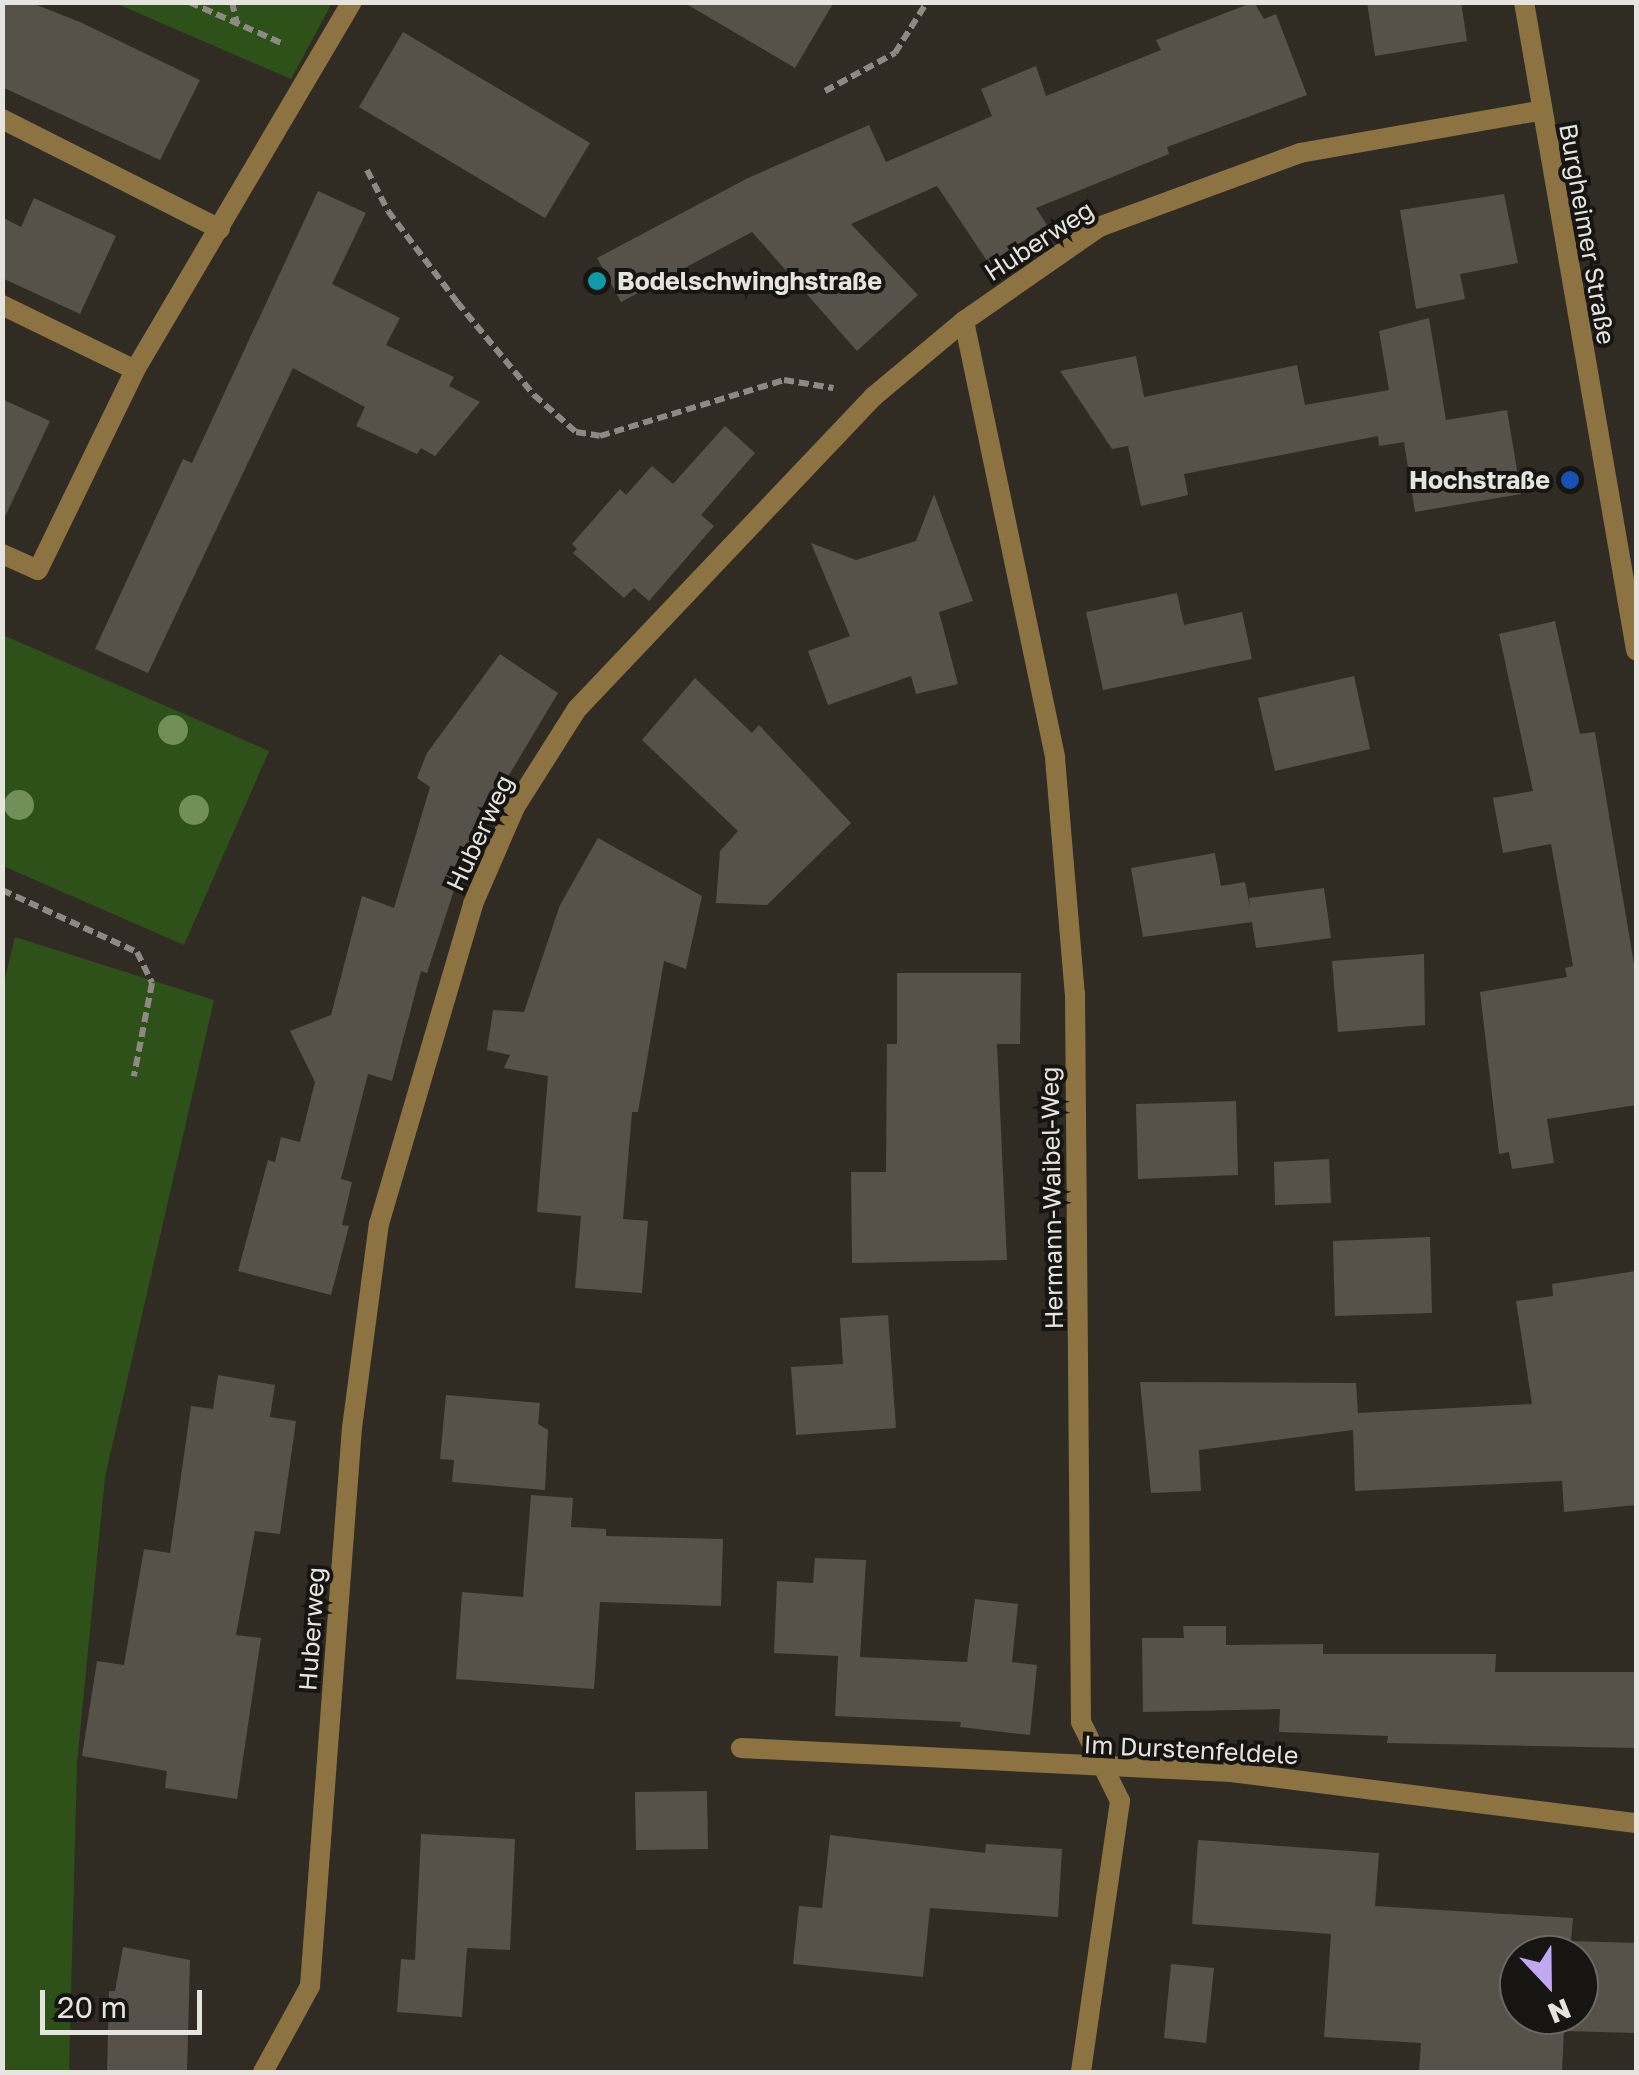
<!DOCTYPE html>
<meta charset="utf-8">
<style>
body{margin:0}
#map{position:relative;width:1639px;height:2075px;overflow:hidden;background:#302c24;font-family:"Golos Text",sans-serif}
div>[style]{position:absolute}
.green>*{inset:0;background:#2e5019}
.building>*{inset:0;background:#565149}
.path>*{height:6px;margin-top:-3px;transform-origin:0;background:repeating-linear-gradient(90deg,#8d8a84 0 10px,transparent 0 15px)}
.minor>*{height:20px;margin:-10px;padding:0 10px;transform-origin:10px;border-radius:10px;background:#8e7342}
.tertiary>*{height:20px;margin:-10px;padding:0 10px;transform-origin:10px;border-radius:10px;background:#8e7342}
.trees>*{width:30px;height:30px;margin:-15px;border-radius:50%;background:#708f59}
.dots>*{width:28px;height:28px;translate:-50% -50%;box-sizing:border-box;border:5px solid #161511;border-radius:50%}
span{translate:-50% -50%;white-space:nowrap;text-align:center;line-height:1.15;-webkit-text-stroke:8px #161511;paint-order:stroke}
.street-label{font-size:25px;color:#e6e4df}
.poi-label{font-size:25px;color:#e6e4df;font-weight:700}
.left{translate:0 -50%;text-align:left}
.right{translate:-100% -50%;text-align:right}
.frame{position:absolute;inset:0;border:5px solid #e6e4df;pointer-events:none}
.north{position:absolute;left:1499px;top:1935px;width:100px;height:100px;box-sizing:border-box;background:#161511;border:2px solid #696863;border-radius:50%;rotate:158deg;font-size:28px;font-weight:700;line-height:40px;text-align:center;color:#e6e4df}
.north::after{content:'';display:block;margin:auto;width:35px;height:45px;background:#c1a8f3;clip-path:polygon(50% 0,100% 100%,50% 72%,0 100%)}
.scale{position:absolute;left:40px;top:1990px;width:162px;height:45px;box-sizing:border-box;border:5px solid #e6e4df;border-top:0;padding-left:12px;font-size:30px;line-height:35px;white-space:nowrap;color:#e6e4df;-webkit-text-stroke:8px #161511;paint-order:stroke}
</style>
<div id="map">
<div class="green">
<i style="clip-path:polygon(115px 3px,332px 3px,291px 79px)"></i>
<i style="clip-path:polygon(3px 635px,269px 751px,184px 945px,3px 866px)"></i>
<i style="clip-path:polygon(15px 937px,214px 1000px,105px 1477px,77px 1763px,69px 2072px,2px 2072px,2px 991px)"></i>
</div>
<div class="building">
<i style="clip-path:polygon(2px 2px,29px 2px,80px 22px,200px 80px,160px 160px,2px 87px)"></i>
<i style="clip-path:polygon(683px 2px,834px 2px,795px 68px)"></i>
<i style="clip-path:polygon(1254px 2px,1264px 19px,1276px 14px,1307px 95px,1167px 147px,1169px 154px,1036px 208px,1047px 225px,989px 264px,937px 186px,851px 224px,918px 295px,857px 351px,752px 232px,621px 302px,597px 258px,748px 178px,869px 125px,886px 162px,992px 116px,981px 89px,1036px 66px,1046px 96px,1161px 50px,1156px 40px)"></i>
<i style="clip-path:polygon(1367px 2px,1461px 2px,1467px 41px,1375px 56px)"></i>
<i style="clip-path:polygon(403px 32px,590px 143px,545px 218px,359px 107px)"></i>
<i style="clip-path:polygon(318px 191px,366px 213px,332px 284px,400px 318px,386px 345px,454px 377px,449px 386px,480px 402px,435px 456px,421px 448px,417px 454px,356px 426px,365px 407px,293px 368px,148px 673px,95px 649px,183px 459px,192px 463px)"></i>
<i style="clip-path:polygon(1504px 194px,1518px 263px,1460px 274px,1465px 299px,1416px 309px,1400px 210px)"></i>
<i style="clip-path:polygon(34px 198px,116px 236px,80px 314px,2px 278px,2px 217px,21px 227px)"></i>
<i style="clip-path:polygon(1429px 318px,1446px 420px,1507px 410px,1521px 494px,1415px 512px,1404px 442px,1379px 446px,1378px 436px,1184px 474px,1188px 495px,1141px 506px,1128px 446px,1112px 449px,1060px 371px,1136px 356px,1144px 397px,1297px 365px,1305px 405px,1389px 390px,1379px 331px)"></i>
<i style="clip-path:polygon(2px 399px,50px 421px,2px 523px)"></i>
<i style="clip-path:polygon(725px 426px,755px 453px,701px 515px,714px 526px,649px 601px,634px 588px,624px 598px,573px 553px,577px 549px,572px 544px,620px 489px,626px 495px,652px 466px,673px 484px)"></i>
<i style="clip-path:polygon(934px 494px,973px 601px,939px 612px,958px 684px,916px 694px,911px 676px,828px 705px,808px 651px,850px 636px,811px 543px,856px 560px,916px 541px)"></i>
<i style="clip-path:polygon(1177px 593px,1184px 625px,1242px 612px,1252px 659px,1103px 690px,1086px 612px)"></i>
<i style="clip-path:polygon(1555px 621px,1580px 734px,1595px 732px,1636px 976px,1636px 1105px,1547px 1119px,1554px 1163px,1512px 1169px,1509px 1152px,1499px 1154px,1480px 992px,1567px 977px,1565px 968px,1573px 966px,1551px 844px,1503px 853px,1493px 798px,1533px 791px,1499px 634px)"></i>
<i style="clip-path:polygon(500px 654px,558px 693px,478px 827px,461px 889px,455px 887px,427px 973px,421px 971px,392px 1081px,368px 1074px,341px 1179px,352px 1182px,342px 1225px,349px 1226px,331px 1295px,238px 1271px,268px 1160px,275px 1162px,281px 1137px,300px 1142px,315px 1082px,290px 1031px,331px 1015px,362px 896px,394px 908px,430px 787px,417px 778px,427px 753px)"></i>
<i style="clip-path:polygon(1354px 676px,1370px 749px,1275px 771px,1258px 698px)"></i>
<i style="clip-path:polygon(695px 678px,752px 733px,759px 725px,851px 823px,767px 905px,716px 903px,720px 851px,738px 831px,642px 740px)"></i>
<i style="clip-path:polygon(598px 838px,702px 896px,686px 969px,664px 961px,638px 1112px,632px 1112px,623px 1219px,648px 1221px,642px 1293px,575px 1288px,581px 1216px,537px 1212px,548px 1076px,504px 1068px,510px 1055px,487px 1050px,493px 1010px,524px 1012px,560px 905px)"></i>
<i style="clip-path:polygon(1215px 853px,1221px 886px,1245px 882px,1250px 908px,1249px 898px,1324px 888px,1331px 938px,1256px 948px,1252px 922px,1143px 937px,1131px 868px)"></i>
<i style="clip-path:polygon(1424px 954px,1425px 1025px,1338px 1032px,1332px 961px)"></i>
<i style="clip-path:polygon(897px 973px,1021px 973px,1020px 1044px,997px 1044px,1007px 1260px,852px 1263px,851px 1172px,886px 1172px,887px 1044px,897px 1044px)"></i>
<i style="clip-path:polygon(1236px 1101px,1238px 1175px,1138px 1179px,1136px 1104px)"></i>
<i style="clip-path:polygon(1329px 1159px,1331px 1203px,1275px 1205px,1274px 1162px)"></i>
<i style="clip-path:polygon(1430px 1237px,1432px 1313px,1335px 1316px,1333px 1241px)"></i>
<i style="clip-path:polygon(1636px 1271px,1636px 1505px,1564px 1512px,1562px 1481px,1355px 1491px,1353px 1430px,1199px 1450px,1201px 1491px,1151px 1493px,1140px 1382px,1356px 1383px,1358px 1413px,1532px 1404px,1516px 1301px,1553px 1296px,1552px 1284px)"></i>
<i style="clip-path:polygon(888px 1315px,896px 1428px,796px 1435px,791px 1367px,843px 1364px,840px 1318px)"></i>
<i style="clip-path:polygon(218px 1375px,275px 1385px,270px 1417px,296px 1421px,280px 1534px,255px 1531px,236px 1635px,261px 1638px,237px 1799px,165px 1788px,167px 1771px,82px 1756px,97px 1661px,124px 1665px,144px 1549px,170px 1553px,191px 1406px,213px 1409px)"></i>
<i style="clip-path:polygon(446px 1395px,540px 1403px,538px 1424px,548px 1430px,545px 1490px,452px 1482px,454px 1460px,440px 1459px)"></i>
<i style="clip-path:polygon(531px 1495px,573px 1498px,571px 1527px,606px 1529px,606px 1536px,723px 1539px,721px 1606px,600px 1602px,594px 1689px,456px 1679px,462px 1592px,523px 1597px)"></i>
<i style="clip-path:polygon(815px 1558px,866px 1560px,860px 1657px,967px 1662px,975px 1599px,1018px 1604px,1012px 1662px,1037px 1665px,1030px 1735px,960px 1727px,961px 1722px,835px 1716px,838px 1656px,774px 1653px,777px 1581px,813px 1583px)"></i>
<i style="clip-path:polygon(1183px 1626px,1226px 1626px,1226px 1645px,1323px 1644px,1323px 1654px,1496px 1654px,1495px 1672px,1636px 1672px,1636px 1748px,1387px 1743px,1388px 1736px,1279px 1732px,1280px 1709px,1143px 1712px,1142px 1638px,1184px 1638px)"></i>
<i style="clip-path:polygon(707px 1791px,708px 1849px,636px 1850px,635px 1792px)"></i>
<i style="clip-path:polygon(421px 1834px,515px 1839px,510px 1950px,467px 1948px,462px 2017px,397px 2012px,401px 1959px,415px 1960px)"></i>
<i style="clip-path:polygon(830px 1835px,985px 1853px,986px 1844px,1062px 1849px,1058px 1917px,930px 1908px,923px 1977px,793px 1964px,799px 1906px,822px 1908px)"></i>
<i style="clip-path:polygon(evenodd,1198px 1840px,1379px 1853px,1375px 1906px,1573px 1918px,1571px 1941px,1636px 1943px,1636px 2033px,1564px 2031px,1562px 2072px,1419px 2071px,1421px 2043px,1324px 2037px,1331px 1934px,1192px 1924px,1198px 1840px,1519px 1955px,1579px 1955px,1579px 2015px,1519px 2015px,1519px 1955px)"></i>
<i style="clip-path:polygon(123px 1947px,190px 1960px,187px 2072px,107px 2072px,109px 1991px,115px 1991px)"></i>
<i style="clip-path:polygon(1171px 1964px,1214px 1968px,1206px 2043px,1164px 2038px)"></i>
</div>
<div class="path">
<i style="left:189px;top:2px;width:104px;rotate:23.9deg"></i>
<i style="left:232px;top:2px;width:22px;rotate:77deg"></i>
<i style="left:825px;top:91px;width:80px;rotate:-28.5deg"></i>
<i style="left:895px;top:53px;width:60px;rotate:-57.9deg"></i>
<i style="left:367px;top:170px;width:46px;rotate:62.9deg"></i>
<i style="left:388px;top:211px;width:114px;rotate:52.8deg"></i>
<i style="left:457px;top:302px;width:121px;rotate:50.4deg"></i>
<i style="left:534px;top:395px;width:56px;rotate:41.4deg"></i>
<i style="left:576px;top:432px;width:24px;rotate:9deg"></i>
<i style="left:600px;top:436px;width:192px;rotate:-16.9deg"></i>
<i style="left:784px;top:380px;width:50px;rotate:9.3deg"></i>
<i style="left:2px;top:890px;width:149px;rotate:24.7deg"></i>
<i style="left:137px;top:952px;width:34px;rotate:64deg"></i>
<i style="left:152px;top:983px;width:95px;rotate:101deg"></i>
</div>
<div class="minor">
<i style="left:2px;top:119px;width:244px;rotate:26.8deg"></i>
<i style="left:2px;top:305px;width:148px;rotate:26deg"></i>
<i style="left:964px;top:321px;width:446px;rotate:78.2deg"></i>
<i style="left:1055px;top:758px;width:237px;rotate:85.2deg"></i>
<i style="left:1075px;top:994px;width:728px;rotate:89.53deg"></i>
<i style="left:1081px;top:1722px;width:88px;rotate:63.7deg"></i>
<i style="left:1120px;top:1801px;width:274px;rotate:98.2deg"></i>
<i style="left:2px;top:554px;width:39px;rotate:24deg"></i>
<i style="left:38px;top:570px;width:222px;rotate:-64.1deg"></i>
<i style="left:135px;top:370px;width:427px;rotate:-59.5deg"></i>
<i style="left:741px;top:1748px;width:491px;rotate:2.8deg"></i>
<i style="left:1231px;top:1772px;width:408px;rotate:7.2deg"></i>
<i style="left:263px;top:2072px;width:98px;rotate:-61.3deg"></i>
<i style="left:310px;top:1986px;width:560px;rotate:-85.7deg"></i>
<i style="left:352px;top:1428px;width:206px;rotate:-82.5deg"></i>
<i style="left:379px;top:1224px;width:334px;rotate:-73.6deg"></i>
<i style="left:473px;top:904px;width:106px;rotate:-66.6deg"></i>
<i style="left:515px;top:807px;width:116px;rotate:-57.7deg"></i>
<i style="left:577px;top:709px;width:430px;rotate:-46.5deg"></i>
<i style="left:873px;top:397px;width:119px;rotate:-39.9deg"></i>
<i style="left:964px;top:321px;width:165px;rotate:-34.8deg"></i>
<i style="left:1099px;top:227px;width:214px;rotate:-20.2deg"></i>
<i style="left:1300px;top:153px;width:243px;rotate:-10deg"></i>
</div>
<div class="tertiary">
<i style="left:1524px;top:2px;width:658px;rotate:80.19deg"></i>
</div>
<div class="trees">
<i style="left:173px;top:730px"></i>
<i style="left:19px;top:805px"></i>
<i style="left:194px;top:810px"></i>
</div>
<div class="dots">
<i style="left:597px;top:281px;background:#0f9aa8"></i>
<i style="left:1570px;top:480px;background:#1a4fb4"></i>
</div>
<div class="street-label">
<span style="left:1587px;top:234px;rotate:80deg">Burgheimer Straße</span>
<span style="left:1039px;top:241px;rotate:-33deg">Huberweg</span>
<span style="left:480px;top:833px;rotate:-65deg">Huberweg</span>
<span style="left:1052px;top:1198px;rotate:-91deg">Hermann-Waibel-Weg</span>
<span style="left:312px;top:1629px;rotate:-86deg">Huberweg</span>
<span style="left:1191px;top:1750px;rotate:3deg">Im Durstenfeldele</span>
</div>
<div class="poi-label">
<span class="left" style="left:617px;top:281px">Bodelschwinghstraße</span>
<span class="right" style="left:1550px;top:480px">Hochstraße</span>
</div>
<div class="frame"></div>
<div class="north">N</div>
<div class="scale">20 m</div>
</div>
